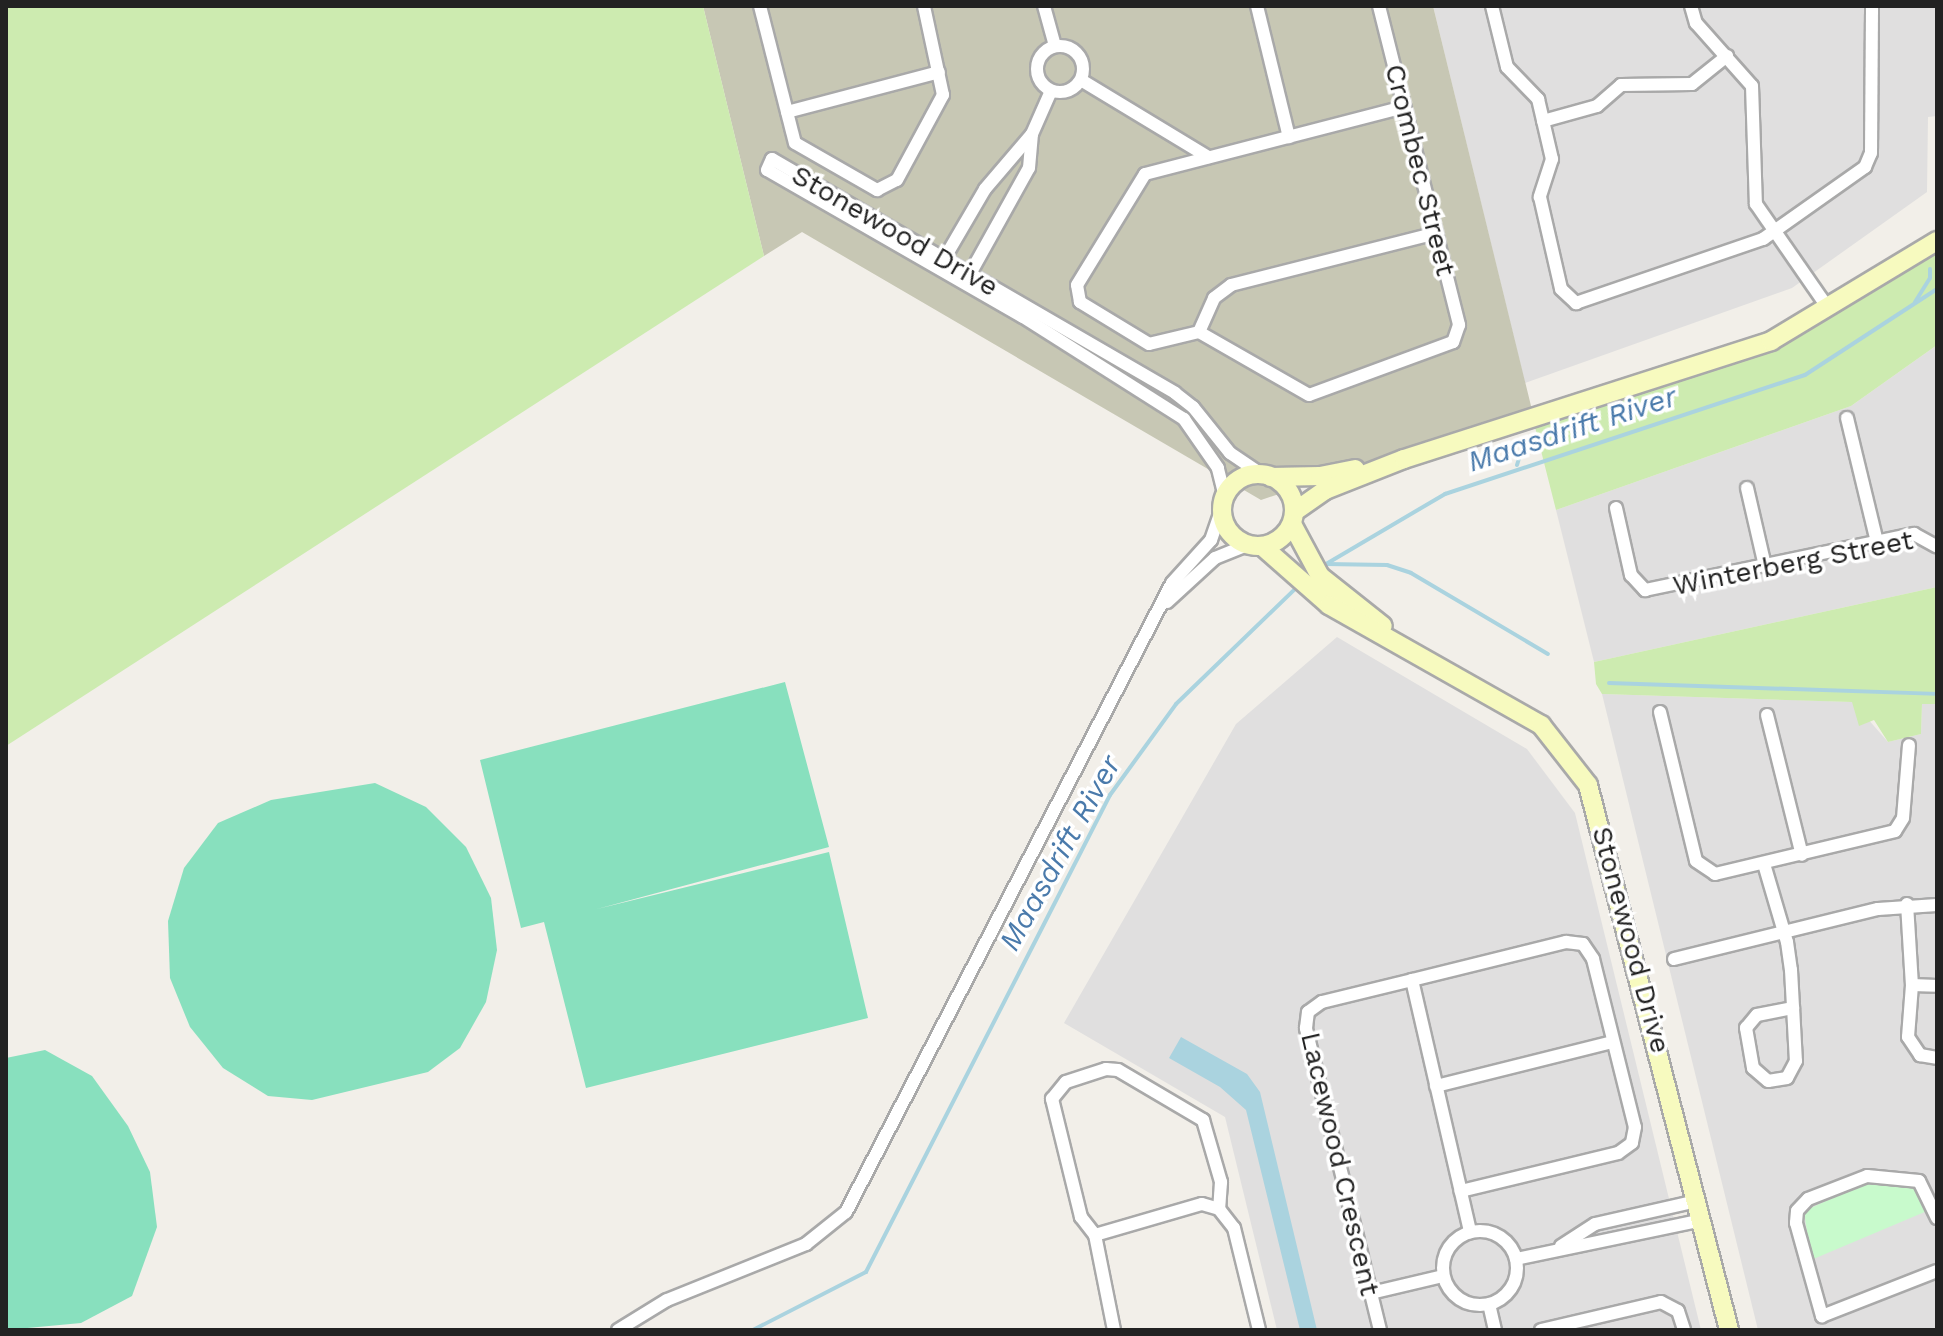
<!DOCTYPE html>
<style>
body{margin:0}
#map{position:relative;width:1943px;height:1336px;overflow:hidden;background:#f2efe9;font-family:"Work Sans",sans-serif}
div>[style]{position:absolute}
.residential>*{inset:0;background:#e0dfdf}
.construction>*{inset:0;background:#c7c7b4}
.grass>*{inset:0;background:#cdebb0}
.park>*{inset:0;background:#c8facc}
.pitch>*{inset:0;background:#88e0be}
.water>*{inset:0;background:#aad3df}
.stream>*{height:4px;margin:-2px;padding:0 2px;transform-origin:2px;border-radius:2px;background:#aad3df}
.roads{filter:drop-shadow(2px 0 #a9a9a9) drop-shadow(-2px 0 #a9a9a9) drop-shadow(0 2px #a9a9a9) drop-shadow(0 -2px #a9a9a9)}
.street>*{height:12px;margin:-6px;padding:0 6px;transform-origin:6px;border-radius:6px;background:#fff}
.street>.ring{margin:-6px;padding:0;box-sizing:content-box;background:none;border:12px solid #fff;border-radius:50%}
.secondary>*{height:18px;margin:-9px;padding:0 9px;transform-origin:9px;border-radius:9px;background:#f7fabf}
.secondary>.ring{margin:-9px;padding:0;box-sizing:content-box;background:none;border:18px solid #f7fabf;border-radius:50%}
span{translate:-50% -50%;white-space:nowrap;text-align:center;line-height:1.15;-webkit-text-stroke:7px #fff;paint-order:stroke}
.street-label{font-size:28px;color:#222}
.water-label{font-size:30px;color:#4a7aab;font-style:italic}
.frame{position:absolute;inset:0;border:8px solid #222;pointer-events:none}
</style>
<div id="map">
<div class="residential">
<i style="clip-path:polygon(1433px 6px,1937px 6px,1937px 116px,1928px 117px,1927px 192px,1792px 288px,1525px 383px)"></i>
<i style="clip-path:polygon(1937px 345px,1937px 587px,1594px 662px,1556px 510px,1851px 406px)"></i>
<i style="clip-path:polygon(1337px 637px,1527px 749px,1575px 813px,1701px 1330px,1277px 1330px,1225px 1117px,1064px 1023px,1236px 724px)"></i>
<i style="clip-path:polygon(1602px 694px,1853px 702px,1888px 742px,1921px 734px,1922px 704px,1937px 704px,1937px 1330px,1758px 1330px)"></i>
</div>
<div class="construction">
<i style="clip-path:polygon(703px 6px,1433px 6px,1532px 410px,1261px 500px,802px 232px,764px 256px)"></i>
</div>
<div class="grass">
<i style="clip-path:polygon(6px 6px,703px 6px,764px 256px,6px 746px)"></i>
<i style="clip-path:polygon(1937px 252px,1937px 345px,1851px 406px,1556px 510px,1535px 427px,1761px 354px)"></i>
<i style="clip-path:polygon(1937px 587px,1937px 704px,1922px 704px,1921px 734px,1888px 742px,1874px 720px,1859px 726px,1852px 702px,1602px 694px,1596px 684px,1594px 662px)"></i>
</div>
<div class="park">
<i style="clip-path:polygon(1868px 1182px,1912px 1185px,1927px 1211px,1811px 1260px,1804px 1211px)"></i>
</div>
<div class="pitch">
<i style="clip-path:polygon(785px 682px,829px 847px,597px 909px,829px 852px,868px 1018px,586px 1088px,544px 922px,521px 928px,480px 760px)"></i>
<i style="clip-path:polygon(375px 783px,426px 807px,466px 847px,491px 898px,497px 950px,486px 1002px,460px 1048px,428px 1072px,312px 1100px,268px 1096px,223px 1068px,190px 1027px,170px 978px,168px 921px,184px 868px,218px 823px,271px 800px)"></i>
<i style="clip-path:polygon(45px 1050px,92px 1076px,128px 1126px,150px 1172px,157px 1227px,132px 1296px,81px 1323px,6px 1330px,6px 1058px)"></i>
</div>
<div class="water">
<i style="clip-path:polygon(1181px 1037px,1247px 1074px,1260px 1092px,1317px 1330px,1300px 1330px,1246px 1110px,1220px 1087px,1169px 1058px)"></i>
</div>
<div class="stream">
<i style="left:1915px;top:302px;width:28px;rotate:-58deg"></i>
<i style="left:1930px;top:278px;width:9px;rotate:-90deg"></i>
<i style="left:1517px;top:465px;width:28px;rotate:-73deg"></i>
<i style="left:1326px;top:564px;width:61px;rotate:0.9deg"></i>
<i style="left:1387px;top:565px;width:25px;rotate:18deg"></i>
<i style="left:1411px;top:573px;width:159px;rotate:30.6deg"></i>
<i style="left:1321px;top:567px;width:144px;rotate:-30.5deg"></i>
<i style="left:1445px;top:494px;width:379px;rotate:-18.3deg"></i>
<i style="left:1805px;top:375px;width:158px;rotate:-33.1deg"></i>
<i style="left:1609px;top:683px;width:328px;rotate:1.9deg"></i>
<i style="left:753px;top:1330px;width:127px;rotate:-27.2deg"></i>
<i style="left:866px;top:1272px;width:536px;rotate:-62.91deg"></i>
<i style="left:1110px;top:795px;width:112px;rotate:-54deg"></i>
<i style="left:1176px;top:704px;width:170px;rotate:-44deg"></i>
</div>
<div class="roads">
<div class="street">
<i style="left:760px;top:6px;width:141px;rotate:75.7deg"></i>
<i style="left:795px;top:143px;width:95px;rotate:29.8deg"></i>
<i style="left:877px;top:190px;width:22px;rotate:-27deg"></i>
<i style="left:897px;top:180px;width:97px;rotate:-61.6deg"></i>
<i style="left:943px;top:95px;width:91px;rotate:-102.1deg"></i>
<i style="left:1044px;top:6px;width:41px;rotate:74.6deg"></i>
<i style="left:1257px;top:6px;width:135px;rotate:76.3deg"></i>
<i style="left:1379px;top:6px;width:329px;rotate:75.9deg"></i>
<i style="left:1459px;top:325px;width:18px;rotate:109deg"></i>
<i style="left:1453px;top:342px;width:153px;rotate:159.8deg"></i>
<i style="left:1309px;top:395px;width:127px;rotate:-150.2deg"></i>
<i style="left:1199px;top:332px;width:51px;rotate:166.5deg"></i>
<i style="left:1149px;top:344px;width:81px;rotate:-148.7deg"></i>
<i style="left:1080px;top:302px;width:17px;rotate:-100deg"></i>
<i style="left:1077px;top:285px;width:130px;rotate:-58.5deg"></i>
<i style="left:1145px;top:174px;width:268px;rotate:-14.5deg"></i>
<i style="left:1492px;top:6px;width:63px;rotate:76.2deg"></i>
<i style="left:1507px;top:67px;width:45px;rotate:45.9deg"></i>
<i style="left:1538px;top:99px;width:62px;rotate:76.9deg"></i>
<i style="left:1552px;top:159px;width:40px;rotate:108deg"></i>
<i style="left:1540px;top:197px;width:94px;rotate:77.1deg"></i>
<i style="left:1561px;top:289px;width:21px;rotate:43deg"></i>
<i style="left:1576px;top:303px;width:198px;rotate:-18.9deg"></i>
<i style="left:1763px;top:239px;width:125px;rotate:-35.2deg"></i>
<i style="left:1865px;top:167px;width:15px;rotate:-67deg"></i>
<i style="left:1871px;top:153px;width:147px;rotate:-89.6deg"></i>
<i style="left:1691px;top:6px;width:18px;rotate:74deg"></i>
<i style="left:1696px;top:23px;width:84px;rotate:48.4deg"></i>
<i style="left:1752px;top:86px;width:118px;rotate:88.1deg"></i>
<i style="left:1756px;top:204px;width:126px;rotate:55.3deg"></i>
<i class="ring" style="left:1037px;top:46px;width:34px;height:34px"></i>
<i style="left:1081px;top:80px;width:149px;rotate:31.2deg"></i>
<i style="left:787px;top:112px;width:157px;rotate:-14.7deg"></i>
<i style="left:1543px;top:121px;width:56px;rotate:-15.5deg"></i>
<i style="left:1597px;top:106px;width:32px;rotate:-41deg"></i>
<i style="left:1621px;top:85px;width:71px;rotate:-0.8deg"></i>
<i style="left:1692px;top:84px;width:45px;rotate:-38.7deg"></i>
<i style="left:940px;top:266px;width:89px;rotate:-59.7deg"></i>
<i style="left:985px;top:189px;width:72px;rotate:-49.5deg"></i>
<i style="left:966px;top:281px;width:129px;rotate:-60.9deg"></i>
<i style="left:1029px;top:168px;width:34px;rotate:-85deg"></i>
<i style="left:1032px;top:134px;width:47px;rotate:-66.2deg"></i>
<i style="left:1199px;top:332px;width:37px;rotate:-66deg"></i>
<i style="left:1214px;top:298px;width:21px;rotate:-37deg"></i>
<i style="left:1231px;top:285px;width:211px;rotate:-14.2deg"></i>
<i style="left:1847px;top:418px;width:128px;rotate:76.4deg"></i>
<i style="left:1747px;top:488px;width:80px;rotate:77deg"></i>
<i style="left:1225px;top:497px;width:30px;rotate:-104deg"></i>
<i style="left:1218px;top:468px;width:60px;rotate:-124.8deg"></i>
<i style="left:1184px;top:419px;width:191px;rotate:-147.6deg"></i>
<i style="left:1023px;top:317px;width:295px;rotate:-150.1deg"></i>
<i style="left:767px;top:170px;width:12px;rotate:-66deg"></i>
<i style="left:772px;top:159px;width:466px;rotate:30.1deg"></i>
<i style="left:1175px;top:393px;width:23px;rotate:38deg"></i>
<i style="left:1193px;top:407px;width:59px;rotate:51.2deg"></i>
<i style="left:1230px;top:453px;width:37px;rotate:34deg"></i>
<i style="left:1616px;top:508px;width:69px;rotate:77.4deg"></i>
<i style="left:1631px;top:575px;width:21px;rotate:47deg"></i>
<i style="left:1645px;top:590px;width:275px;rotate:-11.8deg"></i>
<i style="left:1914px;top:534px;width:26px;rotate:29deg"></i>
<i style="left:1167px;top:602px;width:65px;rotate:-42.5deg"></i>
<i style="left:1215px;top:558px;width:35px;rotate:-22deg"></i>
<i style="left:1660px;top:712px;width:153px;rotate:76.4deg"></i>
<i style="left:1696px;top:861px;width:23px;rotate:34deg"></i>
<i style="left:1715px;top:874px;width:185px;rotate:-13.4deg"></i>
<i style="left:1895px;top:831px;width:15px;rotate:-58deg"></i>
<i style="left:1903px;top:818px;width:73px;rotate:-85.3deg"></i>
<i style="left:1767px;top:715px;width:144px;rotate:76deg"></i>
<i style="left:1764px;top:864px;width:81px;rotate:73.6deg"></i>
<i style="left:1787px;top:942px;width:28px;rotate:82deg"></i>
<i style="left:1791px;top:970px;width:91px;rotate:86.9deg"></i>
<i style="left:1796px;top:1061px;width:19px;rotate:118deg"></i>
<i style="left:1787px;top:1078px;width:19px;rotate:171deg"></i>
<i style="left:1768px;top:1081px;width:20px;rotate:-139deg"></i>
<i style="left:1753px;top:1068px;width:41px;rotate:-99.9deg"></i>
<i style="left:1746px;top:1028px;width:17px;rotate:-50deg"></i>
<i style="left:1757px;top:1015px;width:37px;rotate:-11deg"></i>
<i style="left:1907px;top:904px;width:81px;rotate:86.5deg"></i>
<i style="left:1912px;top:985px;width:52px;rotate:94.4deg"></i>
<i style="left:1908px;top:1037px;width:22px;rotate:56deg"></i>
<i style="left:1920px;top:1055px;width:17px;rotate:10deg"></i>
<i style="left:1674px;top:959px;width:210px;rotate:-13.8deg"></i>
<i style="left:1878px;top:909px;width:59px;rotate:-3.9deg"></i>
<i style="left:1412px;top:980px;width:259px;rotate:77deg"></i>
<i style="left:1912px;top:985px;width:25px;rotate:2deg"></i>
<i style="left:1436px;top:1086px;width:182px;rotate:-14deg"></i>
<i style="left:1937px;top:1218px;width:41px;rotate:-115.9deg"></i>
<i style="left:1919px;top:1181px;width:52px;rotate:-174.5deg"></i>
<i style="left:1867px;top:1176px;width:63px;rotate:158.7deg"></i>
<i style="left:1808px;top:1199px;width:16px;rotate:133deg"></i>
<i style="left:1797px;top:1211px;width:12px;rotate:95deg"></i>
<i style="left:1796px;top:1223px;width:97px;rotate:74.4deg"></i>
<i style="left:1822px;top:1316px;width:123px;rotate:-21.4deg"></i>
<i class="ring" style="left:1443px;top:1231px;width:62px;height:62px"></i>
<i style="left:1095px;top:1235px;width:23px;rotate:-128deg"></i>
<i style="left:1081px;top:1217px;width:122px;rotate:-103.8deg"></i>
<i style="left:1052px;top:1099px;width:22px;rotate:-51deg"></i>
<i style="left:1066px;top:1082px;width:42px;rotate:-18deg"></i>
<i style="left:1106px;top:1069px;width:12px;rotate:5deg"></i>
<i style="left:1118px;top:1070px;width:99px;rotate:30.5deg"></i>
<i style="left:1203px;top:1120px;width:65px;rotate:73.8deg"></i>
<i style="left:1221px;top:1182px;width:27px;rotate:94deg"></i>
<i style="left:1561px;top:1246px;width:40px;rotate:-32.9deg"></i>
<i style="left:1595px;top:1224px;width:105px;rotate:-12.7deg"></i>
<i style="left:1516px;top:1259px;width:190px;rotate:-11.8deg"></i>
<i style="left:1371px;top:1293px;width:74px;rotate:-13.3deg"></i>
<i style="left:1489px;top:1304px;width:27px;rotate:77deg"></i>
<i style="left:618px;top:1330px;width:57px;rotate:-31.5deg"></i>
<i style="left:667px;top:1300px;width:150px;rotate:-21.9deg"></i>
<i style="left:806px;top:1244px;width:51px;rotate:-38.7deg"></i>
<i style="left:846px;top:1212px;width:708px;rotate:-62.6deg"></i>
<i style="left:1172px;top:583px;width:58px;rotate:-47.8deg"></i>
<i style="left:1211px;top:540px;width:34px;rotate:-71deg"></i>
<i style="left:1114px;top:1330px;width:97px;rotate:-101.3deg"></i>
<i style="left:1095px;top:1235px;width:111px;rotate:-16.2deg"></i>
<i style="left:1202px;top:1204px;width:18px;rotate:16deg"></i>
<i style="left:1219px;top:1209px;width:24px;rotate:52deg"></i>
<i style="left:1234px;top:1228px;width:105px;rotate:76.2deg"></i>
<i style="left:1380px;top:1330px;width:311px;rotate:-103.8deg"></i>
<i style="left:1306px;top:1028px;width:16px;rotate:-83deg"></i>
<i style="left:1308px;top:1012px;width:17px;rotate:-36deg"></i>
<i style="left:1322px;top:1002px;width:93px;rotate:-13.7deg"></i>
<i style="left:1412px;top:980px;width:159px;rotate:-13.9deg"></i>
<i style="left:1566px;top:942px;width:17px;rotate:7deg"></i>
<i style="left:1583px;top:944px;width:18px;rotate:56deg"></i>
<i style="left:1593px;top:959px;width:173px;rotate:76deg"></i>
<i style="left:1635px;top:1127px;width:16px;rotate:101deg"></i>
<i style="left:1632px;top:1143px;width:17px;rotate:144deg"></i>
<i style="left:1618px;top:1153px;width:162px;rotate:166.4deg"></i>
<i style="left:1541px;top:1330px;width:123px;rotate:-13.1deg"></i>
<i style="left:1661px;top:1302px;width:19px;rotate:28deg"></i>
<i style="left:1678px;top:1311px;width:20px;rotate:72deg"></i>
</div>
<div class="secondary">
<i class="ring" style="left:1222px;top:474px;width:54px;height:54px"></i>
<i style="left:1271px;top:477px;width:49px;rotate:-1.2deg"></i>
<i style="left:1320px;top:476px;width:36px;rotate:-11deg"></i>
<i style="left:1294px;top:512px;width:38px;rotate:-35deg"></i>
<i style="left:1325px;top:490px;width:85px;rotate:-21.4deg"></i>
<i style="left:1404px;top:459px;width:386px;rotate:-17.8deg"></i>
<i style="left:1771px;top:341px;width:194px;rotate:-31.1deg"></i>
<i style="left:1292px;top:524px;width:59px;rotate:61.7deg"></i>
<i style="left:1320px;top:576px;width:80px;rotate:38.4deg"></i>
<i style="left:1262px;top:546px;width:89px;rotate:41.4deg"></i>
<i style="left:1329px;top:605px;width:244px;rotate:29.5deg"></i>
<i style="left:1541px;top:725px;width:76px;rotate:51.9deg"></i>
<i style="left:1588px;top:785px;width:563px;rotate:75.49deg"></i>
</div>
</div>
<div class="street-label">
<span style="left:1420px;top:170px;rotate:76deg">Crombec Street</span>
<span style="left:895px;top:231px;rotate:30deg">Stonewood Drive</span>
<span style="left:1793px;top:563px;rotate:-11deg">Winterberg Street</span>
<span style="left:1631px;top:940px;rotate:75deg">Stonewood Drive</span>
<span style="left:1340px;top:1164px;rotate:77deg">Lacewood Crescent</span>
</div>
<div class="water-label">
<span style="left:1572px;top:429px;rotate:-18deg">Maasdrift River</span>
<span style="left:1060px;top:853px;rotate:-61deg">Maasdrift River</span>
</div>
<div class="frame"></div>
</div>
